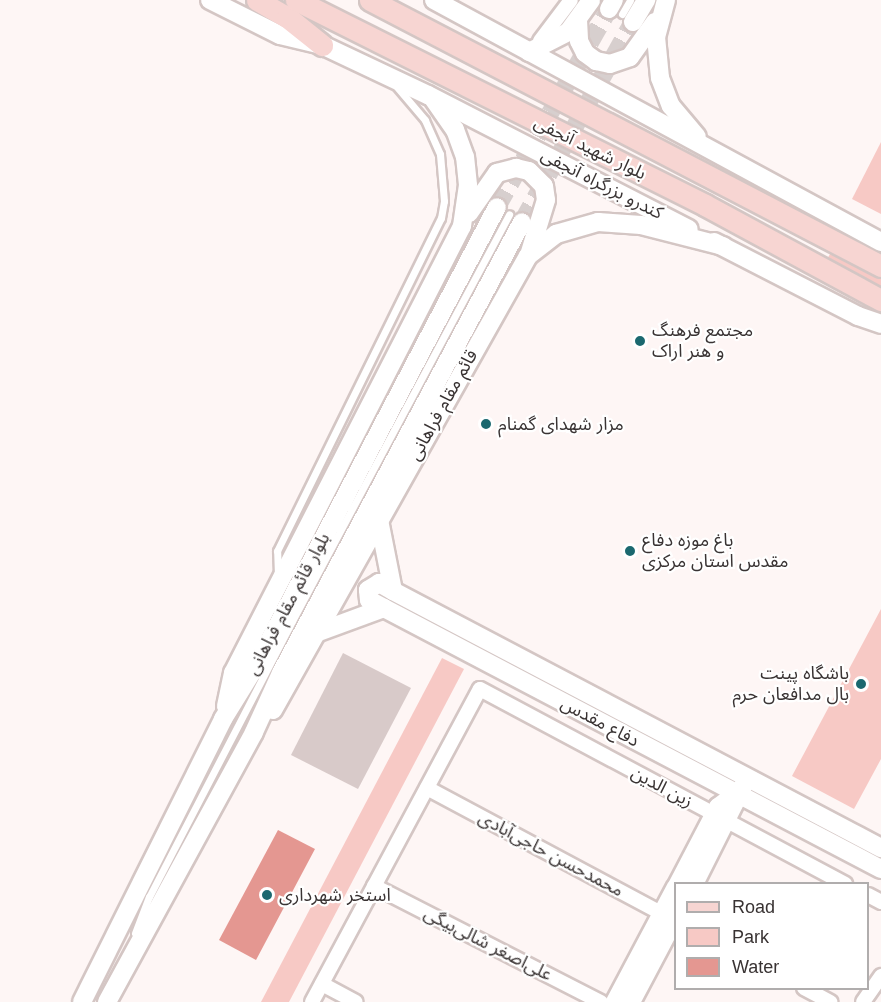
<!DOCTYPE html>
<meta charset="utf-8">
<style>
body{margin:0}
#map{position:relative;width:881px;height:1002px;overflow:hidden;background:#fef6f5;font-family:Helvetica,"Noto Sans Arabic",sans-serif}
div>[style]{position:absolute}
.green>*{inset:0;background:#f7c9c5}
.water>*{inset:0;background:#e49791}
.building>*{inset:0;background:#d8cac9}
.secondary-tunnel>*{height:18px;margin-top:-9px;transform-origin:0;background:repeating-linear-gradient(90deg,#d7cfce 0 18px,transparent 0 27px)}
.roads{filter:drop-shadow(2px 0 #d4c6c4) drop-shadow(-2px 0 #d4c6c4) drop-shadow(0 2px #d4c6c4) drop-shadow(0 -2px #d4c6c4)}
.lane>*{height:7px;margin:-3.5px;padding:0 3.5px;transform-origin:3.5px;border-radius:3.5px;background:#fff}
.street>*{height:14px;margin:-7px;padding:0 7px;transform-origin:7px;border-radius:7px;background:#fff}
.secondary>*{height:18px;margin:-9px;padding:0 9px;transform-origin:9px;border-radius:9px;background:#fff}
.primary>*{height:21px;margin:-10.5px;padding:0 10.5px;transform-origin:10.5px;border-radius:10.5px;background:#f7d5d2}
.dots>*{width:16px;height:16px;translate:-50% -50%;box-sizing:border-box;border:3px solid #fff;border-radius:50%}
span{translate:-50% -50%;white-space:nowrap;text-align:center;line-height:1.15;-webkit-text-stroke:4.5px #fff;paint-order:stroke}
.street-label{font-size:18px;color:#393333}
.poi-label{font-size:18px;color:#393333}
.left{translate:0 -50%;text-align:left}
.right{translate:-100% -50%;text-align:right}
.legend{position:absolute;left:674px;top:882px;width:195px;height:108px;box-sizing:border-box;background:#fff;border:2px solid #b0adad;margin:0;padding:8px 10px;list-style:none;font-size:18px;color:#393333}
.legend li{display:flex;align-items:center;gap:12px;height:30px}
.legend b{width:30px;border:2px solid #b0adad}
</style>
<div id="map">
<div class="green">
<i style="clip-path:polygon(881px 142px,881px 214px,852px 199px)"></i>
<i style="clip-path:polygon(832px 251px,881px 277px,881px 288px,827px 259px)"></i>
<i style="clip-path:polygon(881px 609px,881px 759px,854px 809px,792px 776px)"></i>
<i style="clip-path:polygon(442px 658px,464px 669px,289px 1002px,261px 1002px)"></i>
</div>
<div class="water">
<i style="clip-path:polygon(278px 830px,315px 849px,256px 960px,219px 940px)"></i>
</div>
<div class="building">
<i style="clip-path:polygon(343px 653px,411px 688px,358px 789px,291px 755px)"></i>
</div>
<div class="secondary-tunnel">
<i style="left:497px;top:207px;width:227px;rotate:-60.5deg"></i>
<i style="left:522px;top:222px;width:229px;rotate:-61deg"></i>
</div>
<div class="roads">
<div class="lane">
<i style="left:622px;top:14px;width:16px;rotate:-60deg"></i>
<i style="left:278px;top:575px;width:24px;rotate:-92deg"></i>
<i style="left:277px;top:551px;width:371px;rotate:-63.8deg"></i>
<i style="left:441px;top:218px;width:17px;rotate:-80deg"></i>
<i style="left:444px;top:201px;width:47px;rotate:-94.9deg"></i>
<i style="left:440px;top:154px;width:37px;rotate:-114deg"></i>
<i style="left:425px;top:120px;width:43px;rotate:-130.3deg"></i>
<i style="left:135px;top:933px;width:39px;rotate:-69deg"></i>
<i style="left:149px;top:897px;width:311px;rotate:-62.6deg"></i>
<i style="left:292px;top:621px;width:461px;rotate:-61.9deg"></i>
</div>
<div class="street">
<i style="left:540px;top:41px;width:51px;rotate:-52.9deg"></i>
<i style="left:427px;top:788px;width:274px;rotate:28.1deg"></i>
<i style="left:374px;top:886px;width:255px;rotate:27.1deg"></i>
<i style="left:868px;top:895px;width:15px;rotate:28deg"></i>
<i style="left:322px;top:984px;width:38px;rotate:28deg"></i>
<i style="left:804px;top:988px;width:30px;rotate:28deg"></i>
<i style="left:312px;top:1002px;width:355px;rotate:-61.8deg"></i>
<i style="left:480px;top:689px;width:414px;rotate:28.1deg"></i>
<i style="left:863px;top:1002px;width:32px;rotate:-55deg"></i>
</div>
<div class="secondary">
<i style="left:210px;top:0;width:78px;rotate:26.6deg"></i>
<i style="left:280px;top:35px;width:43px;rotate:13.4deg"></i>
<i style="left:322px;top:45px;width:117px;rotate:25.3deg"></i>
<i style="left:428px;top:95px;width:293px;rotate:27.2deg"></i>
<i style="left:434px;top:0;width:508px;rotate:28.43deg"></i>
<i style="left:666px;top:0;width:38px;rotate:105deg"></i>
<i style="left:656px;top:37px;width:41px;rotate:84.4deg"></i>
<i style="left:660px;top:78px;width:30px;rotate:69deg"></i>
<i style="left:671px;top:106px;width:40px;rotate:50deg"></i>
<i style="left:609px;top:9px;width:10px;rotate:-61deg"></i>
<i style="left:578px;top:20px;width:21px;rotate:87deg"></i>
<i style="left:579px;top:41px;width:13px;rotate:63deg"></i>
<i style="left:585px;top:53px;width:14px;rotate:36deg"></i>
<i style="left:596px;top:61px;width:14px;rotate:12deg"></i>
<i style="left:610px;top:64px;width:21px;rotate:-19deg"></i>
<i style="left:630px;top:57px;width:43px;rotate:-54.5deg"></i>
<i style="left:633px;top:22px;width:26px;rotate:-59deg"></i>
<i style="left:529px;top:52px;width:44px;rotate:-27.1deg"></i>
<i style="left:568px;top:32px;width:39px;rotate:-54deg"></i>
<i style="left:469px;top:213px;width:49px;rotate:-55deg"></i>
<i style="left:497px;top:173px;width:20px;rotate:-15deg"></i>
<i style="left:516px;top:168px;width:13px;rotate:13deg"></i>
<i style="left:529px;top:171px;width:21px;rotate:45deg"></i>
<i style="left:544px;top:186px;width:14px;rotate:82deg"></i>
<i style="left:546px;top:200px;width:54px;rotate:107.1deg"></i>
<i style="left:714px;top:242px;width:162px;rotate:27.2deg"></i>
<i style="left:858px;top:316px;width:24px;rotate:19deg"></i>
<i style="left:379px;top:520px;width:72px;rotate:78.8deg"></i>
<i style="left:393px;top:591px;width:552px;rotate:27.77deg"></i>
<i style="left:384px;top:608px;width:17px;rotate:-152deg"></i>
<i style="left:369px;top:600px;width:10px;rotate:-96deg"></i>
<i style="left:368px;top:590px;width:13px;rotate:-32deg"></i>
<i style="left:379px;top:583px;width:16px;rotate:30deg"></i>
<i style="left:316px;top:633px;width:72px;rotate:-20.2deg"></i>
<i style="left:384px;top:608px;width:561px;rotate:27.71deg"></i>
<i style="left:226px;top:706px;width:34px;rotate:-78deg"></i>
<i style="left:233px;top:673px;width:502px;rotate:-62.87deg"></i>
<i style="left:462px;top:226px;width:41px;rotate:-81.7deg"></i>
<i style="left:468px;top:185px;width:28px;rotate:-96deg"></i>
<i style="left:465px;top:157px;width:29px;rotate:-110deg"></i>
<i style="left:455px;top:130px;width:37px;rotate:-125deg"></i>
<i style="left:273px;top:710px;width:521px;rotate:-60.68deg"></i>
<i style="left:528px;top:256px;width:36px;rotate:-38deg"></i>
<i style="left:556px;top:234px;width:44px;rotate:-15.9deg"></i>
<i style="left:598px;top:222px;width:43px;rotate:4deg"></i>
<i style="left:641px;top:225px;width:85px;rotate:14.4deg"></i>
<i style="left:678px;top:884px;width:87px;rotate:-62.5deg"></i>
<i style="left:718px;top:807px;width:24px;rotate:-36deg"></i>
<i style="left:694px;top:884px;width:112px;rotate:-63.4deg"></i>
<i style="left:82px;top:1002px;width:316px;rotate:-63.5deg"></i>
<i style="left:223px;top:719px;width:70px;rotate:-58.3deg"></i>
<i style="left:260px;top:659px;width:510px;rotate:-62.33deg"></i>
<i style="left:107px;top:1002px;width:307px;rotate:-61.4deg"></i>
<i style="left:254px;top:732px;width:65px;rotate:-65.4deg"></i>
<i style="left:281px;top:673px;width:511px;rotate:-61.88deg"></i>
<i style="left:615px;top:1002px;width:130px;rotate:-62.1deg"></i>
<i style="left:631px;top:1002px;width:96px;rotate:-62.1deg"></i>
</div>
<div class="primary">
<i style="left:257px;top:0;width:34px;rotate:30deg"></i>
<i style="left:287px;top:17px;width:45px;rotate:38.7deg"></i>
<i style="left:296px;top:0;width:457px;rotate:26.6deg"></i>
<i style="left:705px;top:205px;width:200px;rotate:28.4deg"></i>
<i style="left:370px;top:0;width:576px;rotate:27.5deg"></i>
</div>
</div>
<div class="dots">
<i style="left:640px;top:341px;background:#1b686f"></i>
<i style="left:486px;top:424px;background:#1b686f"></i>
<i style="left:630px;top:551px;background:#1b686f"></i>
<i style="left:861px;top:684px;background:#1b686f"></i>
<i style="left:267px;top:895px;background:#1b686f"></i>
</div>
<div class="street-label">
<span style="left:590px;top:148px;rotate:26deg">بلوار شهید آنجفی</span>
<span style="left:602px;top:184px;rotate:27deg">کندرو بزرگراه آنجفی</span>
<span style="left:443px;top:405px;rotate:-61deg">قائم مقام فراهانی</span>
<span style="left:288px;top:604px;rotate:-62deg">بلوار قائم مقام فراهانی</span>
<span style="left:600px;top:722px;rotate:28deg">دفاع مقدس</span>
<span style="left:662px;top:787px;rotate:28deg">زین الدین</span>
<span style="left:551px;top:854px;rotate:28deg">محمدحسن حاجی‌آبادی</span>
<span style="left:488px;top:944px;rotate:27deg">علی‌اصغر شالی‌بیگی</span>
</div>
<div class="poi-label">
<span class="left" style="left:652px;top:341px">مجتمع فرهنگ<br>و هنر اراک</span>
<span class="left" style="left:498px;top:424px">مزار شهدای گمنام</span>
<span class="left" style="left:642px;top:551px">باغ موزه دفاع<br>مقدس استان مرکزی</span>
<span class="right" style="left:849px;top:684px">باشگاه پینت<br>بال مدافعان حرم</span>
<span class="left" style="left:279px;top:895px">استخر شهرداری</span>
</div>
<ul class="legend">
<li><b style="height:8px;background:#f7d5d2"></b>Road</li>
<li><b style="height:16px;background:#f7c9c5"></b>Park</li>
<li><b style="height:16px;background:#e49791"></b>Water</li>
</ul>
</div>
